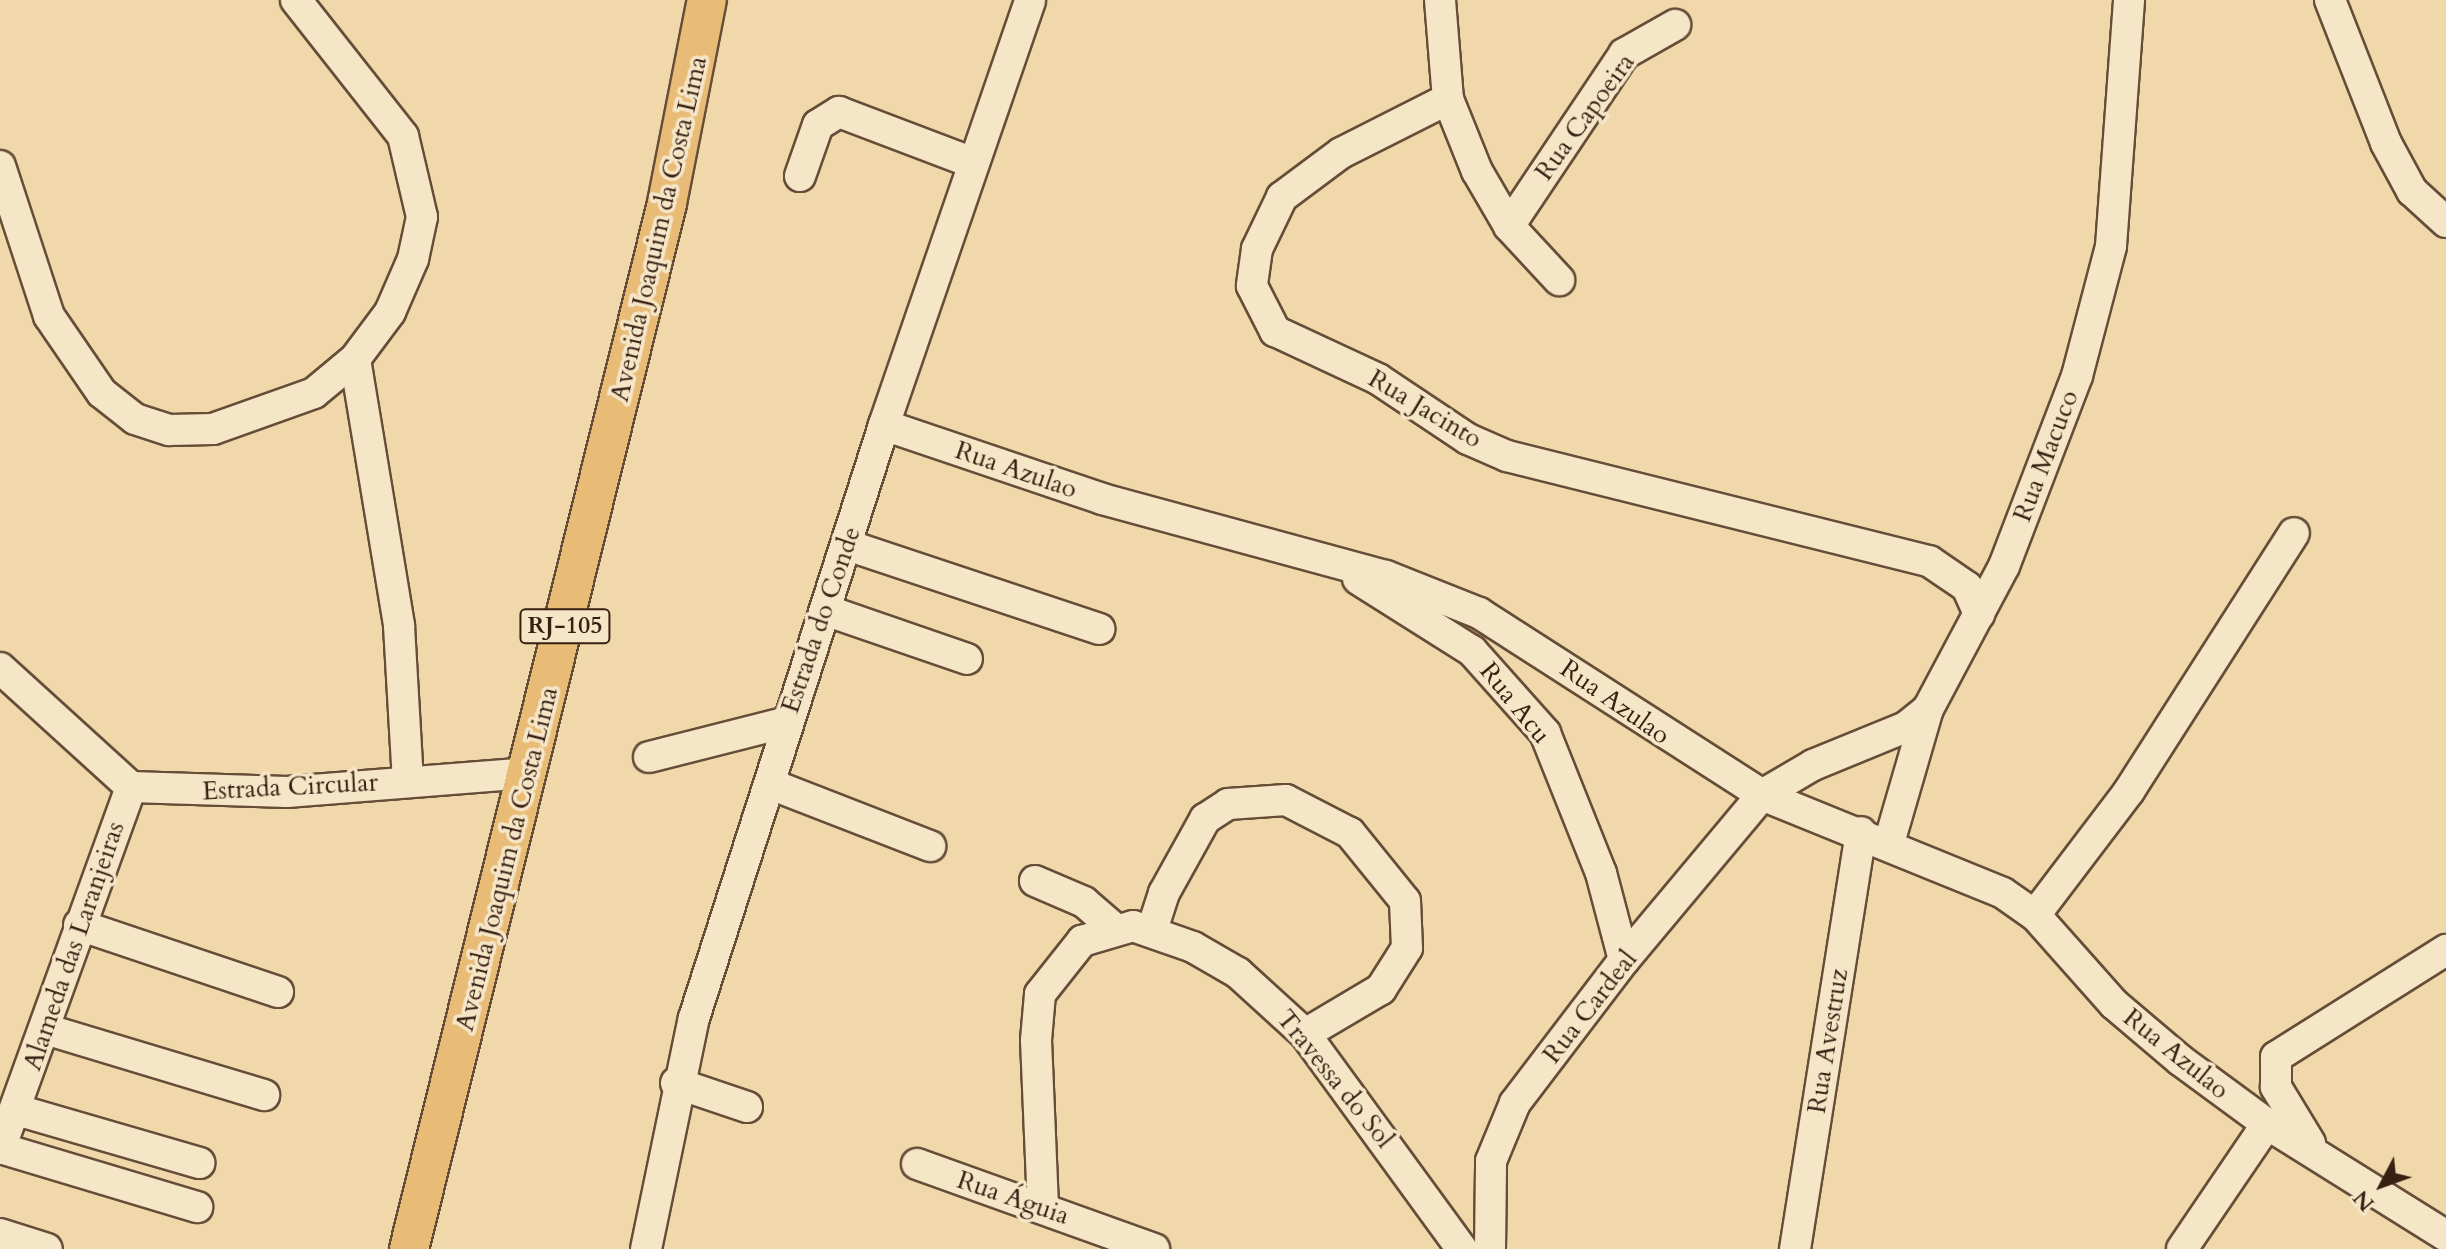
<!DOCTYPE html>
<meta charset="utf-8">
<style>
body{margin:0}
#map{position:relative;width:2446px;height:1249px;overflow:hidden;background:#f1d8ab;font-family:Cardo,serif}
div>[style]{position:absolute}
.roads{filter:drop-shadow(2px 0 #664d38) drop-shadow(-2px 0 #664d38) drop-shadow(0 2px #664d38) drop-shadow(0 -2px #664d38)}
.minor>*{height:30px;margin:-15px;padding:0 15px;transform-origin:15px;border-radius:15px;background:#f6e6c8}
.major>*{height:38px;margin:-19px;padding:0 19px;transform-origin:19px;border-radius:19px;background:#e8bc76}
span{translate:-50% -50%;white-space:nowrap;text-align:center;line-height:1.15;-webkit-text-stroke:7px #f6e6c8;paint-order:stroke}
.shield-label span{padding:2px 6px;background:#f6e6c8;border:2px solid;border-radius:6px;-webkit-text-stroke-width:0}
.shield-label{font-size:24px;color:#371f12;font-weight:700}
.street-label{font-size:26px;color:#371f12}
.north{position:absolute;left:2342px;top:1145px;width:80px;height:80px;-webkit-text-stroke:6px #f6e6c8;paint-order:stroke;rotate:229deg;font-size:22px;font-weight:700;line-height:32px;text-align:center;color:#371f12}
.north::after{content:'';display:block;margin:auto;width:28px;height:36px;background:#371f12;clip-path:polygon(50% 0,100% 100%,50% 72%,0 100%)}
</style>
<div id="map">
<div class="roads">
<div class="minor">
<i style="left:1440px;top:0;width:99px;rotate:85.4deg"></i>
<i style="left:1448px;top:99px;width:78px;rotate:68.1deg"></i>
<i style="left:1477px;top:171px;width:64px;rotate:59.8deg"></i>
<i style="left:1509px;top:226px;width:74px;rotate:47.2deg"></i>
<i style="left:2330px;top:0;width:154px;rotate:68.6deg"></i>
<i style="left:2386px;top:143px;width:55px;rotate:61.6deg"></i>
<i style="left:2412px;top:191px;width:46px;rotate:42.4deg"></i>
<i style="left:1448px;top:99px;width:120px;rotate:153.2deg"></i>
<i style="left:1341px;top:153px;width:74px;rotate:143.3deg"></i>
<i style="left:1282px;top:197px;width:58px;rotate:115.7deg"></i>
<i style="left:1257px;top:249px;width:37px;rotate:98deg"></i>
<i style="left:1252px;top:286px;width:51px;rotate:62.9deg"></i>
<i style="left:1275px;top:331px;width:114px;rotate:25deg"></i>
<i style="left:1378px;top:379px;width:108px;rotate:33.7deg"></i>
<i style="left:1468px;top:439px;width:43px;rotate:23.6deg"></i>
<i style="left:1507px;top:456px;width:435px;rotate:14deg"></i>
<i style="left:1929px;top:561px;width:46px;rotate:34.4deg"></i>
<i style="left:1967px;top:587px;width:30px;rotate:66deg"></i>
<i style="left:0;top:166px;width:158px;rotate:71.9deg"></i>
<i style="left:49px;top:316px;width:93px;rotate:55.5deg"></i>
<i style="left:102px;top:393px;width:42px;rotate:38.2deg"></i>
<i style="left:135px;top:419px;width:36px;rotate:18deg"></i>
<i style="left:169px;top:430px;width:44px;rotate:-1.3deg"></i>
<i style="left:213px;top:429px;width:107px;rotate:-19.6deg"></i>
<i style="left:314px;top:393px;width:53px;rotate:-39.7deg"></i>
<i style="left:355px;top:359px;width:59px;rotate:-53.3deg"></i>
<i style="left:390px;top:312px;width:58px;rotate:-66.5deg"></i>
<i style="left:413px;top:259px;width:43px;rotate:-77.9deg"></i>
<i style="left:422px;top:217px;width:83px;rotate:-103.2deg"></i>
<i style="left:403px;top:136px;width:173px;rotate:-128.2deg"></i>
<i style="left:800px;top:176px;width:54px;rotate:-70.6deg"></i>
<i style="left:818px;top:125px;width:25px;rotate:-32deg"></i>
<i style="left:839px;top:112px;width:143px;rotate:20.8deg"></i>
<i style="left:1509px;top:226px;width:207px;rotate:-56.2deg"></i>
<i style="left:1624px;top:54px;width:59px;rotate:-29.6deg"></i>
<i style="left:355px;top:359px;width:271px;rotate:80.6deg"></i>
<i style="left:399px;top:626px;width:154px;rotate:86.7deg"></i>
<i style="left:884px;top:425px;width:230px;rotate:18.7deg"></i>
<i style="left:1102px;top:499px;width:294px;rotate:15.2deg"></i>
<i style="left:1386px;top:576px;width:100px;rotate:21.7deg"></i>
<i style="left:1479px;top:613px;width:336px;rotate:32.7deg"></i>
<i style="left:1762px;top:795px;width:260px;rotate:22.1deg"></i>
<i style="left:2003px;top:893px;width:39px;rotate:35deg"></i>
<i style="left:2035px;top:915px;width:119px;rotate:48.4deg"></i>
<i style="left:2114px;top:1004px;width:87px;rotate:40.3deg"></i>
<i style="left:2180px;top:1060px;width:108px;rotate:36.3deg"></i>
<i style="left:2267px;top:1124px;width:211px;rotate:32deg"></i>
<i style="left:847px;top:545px;width:266px;rotate:18.4deg"></i>
<i style="left:1358px;top:579px;width:135px;rotate:32.3deg"></i>
<i style="left:1472px;top:651px;width:110px;rotate:48.3deg"></i>
<i style="left:1545px;top:733px;width:151px;rotate:68.2deg"></i>
<i style="left:1601px;top:873px;width:90px;rotate:75.2deg"></i>
<i style="left:825px;top:610px;width:150px;rotate:19deg"></i>
<i style="left:0;top:668px;width:177px;rotate:42.3deg"></i>
<i style="left:131px;top:787px;width:156px;rotate:1.8deg"></i>
<i style="left:287px;top:792px;width:244px;rotate:-4.5deg"></i>
<i style="left:649px;top:757px;width:142px;rotate:-14.2deg"></i>
<i style="left:770px;top:784px;width:172px;rotate:21.2deg"></i>
<i style="left:1889px;top:843px;width:140px;rotate:-73.8deg"></i>
<i style="left:1035px;top:881px;width:53px;rotate:23.2deg"></i>
<i style="left:1084px;top:902px;width:38px;rotate:41deg"></i>
<i style="left:2035px;top:915px;width:156px;rotate:-52.8deg"></i>
<i style="left:2129px;top:791px;width:306px;rotate:-57.4deg"></i>
<i style="left:79px;top:925px;width:210px;rotate:18.6deg"></i>
<i style="left:1152px;top:930px;width:39px;rotate:-72deg"></i>
<i style="left:1164px;top:893px;width:85px;rotate:-61deg"></i>
<i style="left:1205px;top:819px;width:27px;rotate:-33deg"></i>
<i style="left:1228px;top:804px;width:58px;rotate:-3.9deg"></i>
<i style="left:1286px;top:800px;width:72px;rotate:27.3deg"></i>
<i style="left:1350px;top:833px;width:87px;rotate:51deg"></i>
<i style="left:1405px;top:901px;width:47px;rotate:87.6deg"></i>
<i style="left:1407px;top:948px;width:49px;rotate:122.4deg"></i>
<i style="left:1381px;top:989px;width:88px;rotate:149.4deg"></i>
<i style="left:45px;top:1029px;width:229px;rotate:16.8deg"></i>
<i style="left:676px;top:1083px;width:75px;rotate:18.7deg"></i>
<i style="left:17px;top:1110px;width:190px;rotate:16.2deg"></i>
<i style="left:2310px;top:1143px;width:66px;rotate:-121.3deg"></i>
<i style="left:2276px;top:1087px;width:30px;rotate:-90deg"></i>
<i style="left:2276px;top:1057px;width:201px;rotate:-32.2deg"></i>
<i style="left:0;top:1148px;width:206px;rotate:16.7deg"></i>
<i style="left:0;top:1149px;width:385px;rotate:-70.1deg"></i>
<i style="left:917px;top:1164px;width:252px;rotate:19.7deg"></i>
<i style="left:1043px;top:1207px;width:167px;rotate:-92.4deg"></i>
<i style="left:1036px;top:1040px;width:46px;rotate:-85deg"></i>
<i style="left:1040px;top:994px;width:68px;rotate:-51.6deg"></i>
<i style="left:1082px;top:941px;width:53px;rotate:-16.4deg"></i>
<i style="left:1133px;top:926px;width:64px;rotate:19.3deg"></i>
<i style="left:1193px;top:947px;width:52px;rotate:30deg"></i>
<i style="left:1238px;top:973px;width:91px;rotate:42.3deg"></i>
<i style="left:1305px;top:1034px;width:266px;rotate:53.9deg"></i>
<i style="left:0;top:1234px;width:49px;rotate:17.7deg"></i>
<i style="left:646px;top:1249px;width:236px;rotate:-78.3deg"></i>
<i style="left:694px;top:1018px;width:623px;rotate:-72.23deg"></i>
<i style="left:884px;top:425px;width:449px;rotate:-71deg"></i>
<i style="left:1490px;top:1249px;width:88px;rotate:-89.3deg"></i>
<i style="left:1491px;top:1161px;width:63px;rotate:-67.5deg"></i>
<i style="left:1515px;top:1103px;width:180px;rotate:-52.7deg"></i>
<i style="left:1624px;top:960px;width:215px;rotate:-50.1deg"></i>
<i style="left:1762px;top:795px;width:59px;rotate:-30.5deg"></i>
<i style="left:1813px;top:765px;width:100px;rotate:-22.2deg"></i>
<i style="left:1906px;top:727px;width:28px;rotate:-39deg"></i>
<i style="left:1928px;top:709px;width:162px;rotate:-62deg"></i>
<i style="left:2004px;top:566px;width:204px;rotate:-69deg"></i>
<i style="left:2077px;top:376px;width:134px;rotate:-75.3deg"></i>
<i style="left:2111px;top:246px;width:247px;rotate:-85.8deg"></i>
<i style="left:1795px;top:1249px;width:422px;rotate:-81deg"></i>
<i style="left:2182px;top:1249px;width:151px;rotate:-55.8deg"></i>
</div>
<div class="major">
<i style="left:409px;top:1249px;width:1077px;rotate:-76.14deg"></i>
<i style="left:667px;top:203px;width:207px;rotate:-78.9deg"></i>
</div>
</div>
<div class="shield-label">
<span style="left:565px;top:626px">RJ-105</span>
</div>
<div class="street-label">
<span style="left:1585px;top:117px;rotate:-54deg">Rua Capoeira</span>
<span style="left:659px;top:229px;rotate:-77deg">Avenida Joaquim da Costa Lima</span>
<span style="left:1425px;top:409px;rotate:31deg">Rua Jacinto</span>
<span style="left:2046px;top:456px;rotate:-69deg">Rua Macuco</span>
<span style="left:1016px;top:470px;rotate:19deg">Rua Azulao</span>
<span style="left:821px;top:620px;rotate:-71deg">Estrada do Conde</span>
<span style="left:1615px;top:702px;rotate:35deg">Rua Azulao</span>
<span style="left:1515px;top:703px;rotate:51deg">Rua Acu</span>
<span style="left:290px;top:787px;rotate:-3deg">Estrada Circular</span>
<span style="left:507px;top:859px;rotate:-76deg">Avenida Joaquim da Costa Lima</span>
<span style="left:74px;top:946px;rotate:-71deg">Alameda das Laranjeiras</span>
<span style="left:1590px;top:1007px;rotate:-52deg">Rua Cardeal</span>
<span style="left:1828px;top:1041px;rotate:-81deg">Rua Avestruz</span>
<span style="left:2176px;top:1054px;rotate:39deg">Rua Azulao</span>
<span style="left:1335px;top:1079px;rotate:51deg">Travessa do Sol</span>
<span style="left:1013px;top:1198px;rotate:19deg">Rua Águia</span>
</div>
<div class="north">N</div>
</div>
